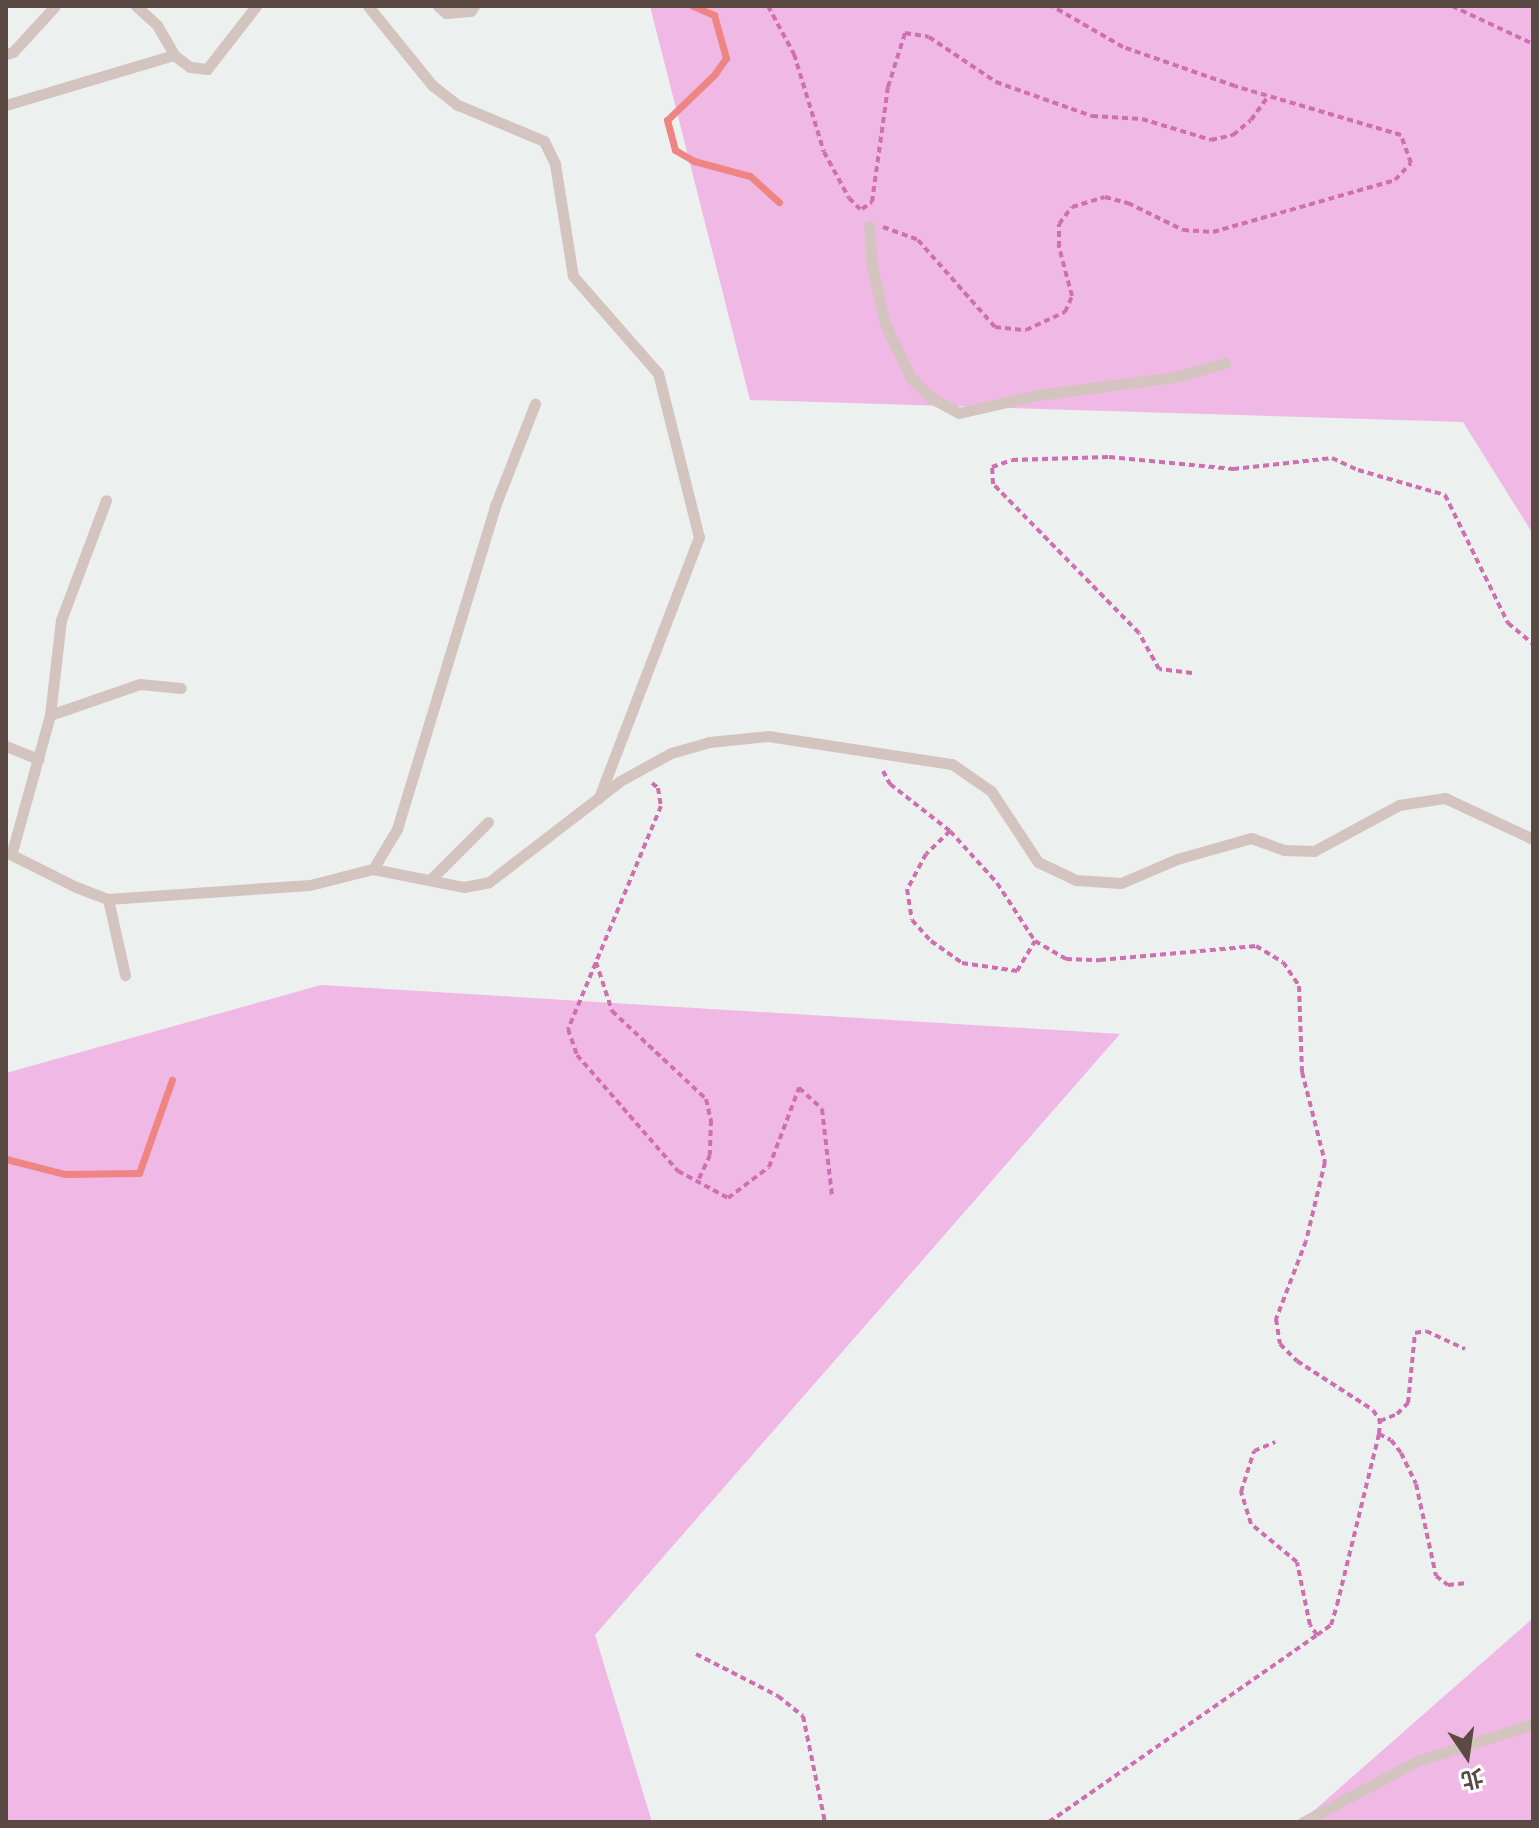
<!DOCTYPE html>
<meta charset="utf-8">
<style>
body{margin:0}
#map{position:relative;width:1539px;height:1828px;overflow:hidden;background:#ecf0ef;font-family:"PT Sans Narrow","Noto Sans TC",sans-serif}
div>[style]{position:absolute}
.green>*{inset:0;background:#f0b8e5}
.stream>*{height:7px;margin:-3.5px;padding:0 3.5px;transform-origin:3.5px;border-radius:3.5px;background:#ef8583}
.path>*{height:4px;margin-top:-2px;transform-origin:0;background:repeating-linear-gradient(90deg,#cf6fb1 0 6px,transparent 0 10px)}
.lane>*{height:11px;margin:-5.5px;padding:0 5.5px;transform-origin:5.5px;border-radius:5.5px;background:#d3c4bf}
span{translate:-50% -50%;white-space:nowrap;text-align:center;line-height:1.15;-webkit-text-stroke:6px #fff;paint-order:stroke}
.frame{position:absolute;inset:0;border:8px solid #5b4a44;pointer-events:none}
.north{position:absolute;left:1427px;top:1716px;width:80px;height:80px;-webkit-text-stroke:6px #fff;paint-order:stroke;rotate:167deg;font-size:22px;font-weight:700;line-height:32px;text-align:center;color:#5b4a44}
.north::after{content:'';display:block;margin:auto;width:28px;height:36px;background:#5b4a44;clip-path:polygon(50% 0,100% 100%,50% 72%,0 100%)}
</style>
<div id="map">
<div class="green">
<i style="clip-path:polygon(650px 6px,1533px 6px,1533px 534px,1463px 422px,750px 400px)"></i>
<i style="clip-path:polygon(321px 985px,1120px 1034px,595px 1635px,652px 1822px,6px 1822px,6px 1073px)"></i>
<i style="clip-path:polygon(1533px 1618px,1533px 1822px,1301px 1822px)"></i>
</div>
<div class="stream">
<i style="left:693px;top:6px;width:23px;rotate:23deg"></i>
<i style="left:714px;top:15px;width:45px;rotate:74.4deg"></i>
<i style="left:726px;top:58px;width:19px;rotate:125deg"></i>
<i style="left:715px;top:74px;width:66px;rotate:136.2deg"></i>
<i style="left:667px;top:120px;width:31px;rotate:75deg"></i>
<i style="left:675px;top:150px;width:22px;rotate:30deg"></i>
<i style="left:694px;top:161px;width:58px;rotate:15deg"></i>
<i style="left:750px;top:176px;width:39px;rotate:42deg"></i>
<i style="left:6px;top:1159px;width:61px;rotate:14.3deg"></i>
<i style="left:65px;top:1174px;width:74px;rotate:-0.8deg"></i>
<i style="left:139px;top:1173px;width:99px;rotate:-70.5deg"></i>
</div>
<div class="path">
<i style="left:768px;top:6px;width:55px;rotate:61.6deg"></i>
<i style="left:794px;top:54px;width:102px;rotate:73deg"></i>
<i style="left:824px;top:152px;width:52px;rotate:61.5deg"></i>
<i style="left:849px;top:198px;width:20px;rotate:45deg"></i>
<i style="left:1452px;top:6px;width:89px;rotate:25.1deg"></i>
<i style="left:862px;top:209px;width:12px;rotate:-35deg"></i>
<i style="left:872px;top:202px;width:116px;rotate:-82.1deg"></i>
<i style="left:888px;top:87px;width:57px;rotate:-72.5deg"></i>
<i style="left:905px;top:33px;width:24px;rotate:9deg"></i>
<i style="left:929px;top:37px;width:81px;rotate:33.9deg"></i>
<i style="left:996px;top:82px;width:102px;rotate:19.5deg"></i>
<i style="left:1092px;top:116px;width:50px;rotate:3.4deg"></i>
<i style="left:1142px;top:119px;width:72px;rotate:16.9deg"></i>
<i style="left:1211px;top:140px;width:23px;rotate:-13deg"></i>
<i style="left:1233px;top:135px;width:23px;rotate:-40deg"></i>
<i style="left:1251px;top:120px;width:29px;rotate:-54deg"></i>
<i style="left:883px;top:227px;width:37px;rotate:20deg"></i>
<i style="left:918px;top:240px;width:116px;rotate:48.5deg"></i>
<i style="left:995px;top:327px;width:31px;rotate:6deg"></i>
<i style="left:1026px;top:330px;width:43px;rotate:-24.8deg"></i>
<i style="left:1065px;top:312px;width:17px;rotate:-66deg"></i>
<i style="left:1072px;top:296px;width:51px;rotate:-104.9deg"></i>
<i style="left:1059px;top:247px;width:23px;rotate:-90deg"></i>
<i style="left:1059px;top:224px;width:21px;rotate:-53deg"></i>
<i style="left:1072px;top:207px;width:34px;rotate:-17deg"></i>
<i style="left:1105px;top:197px;width:24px;rotate:15deg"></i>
<i style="left:1128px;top:203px;width:61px;rotate:26.1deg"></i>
<i style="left:1183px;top:230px;width:30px;rotate:4deg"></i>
<i style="left:1213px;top:232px;width:189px;rotate:-15.9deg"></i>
<i style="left:1395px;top:180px;width:23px;rotate:-47deg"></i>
<i style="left:1411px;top:163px;width:30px;rotate:-110deg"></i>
<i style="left:1401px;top:135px;width:173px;rotate:-163.6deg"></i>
<i style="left:1235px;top:86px;width:119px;rotate:-160.8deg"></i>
<i style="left:1123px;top:47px;width:82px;rotate:-150deg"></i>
<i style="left:1192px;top:673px;width:33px;rotate:-173deg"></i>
<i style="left:1159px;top:669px;width:41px;rotate:-119.1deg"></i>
<i style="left:1139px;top:633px;width:209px;rotate:-134.4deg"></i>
<i style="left:993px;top:484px;width:17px;rotate:-93deg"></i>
<i style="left:992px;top:467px;width:21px;rotate:-19deg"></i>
<i style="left:1012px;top:460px;width:97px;rotate:-1.8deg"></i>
<i style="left:1109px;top:457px;width:125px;rotate:5.5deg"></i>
<i style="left:1233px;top:469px;width:100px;rotate:-6.3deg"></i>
<i style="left:1332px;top:458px;width:29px;rotate:25deg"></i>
<i style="left:1358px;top:470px;width:91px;rotate:16deg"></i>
<i style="left:1445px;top:495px;width:143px;rotate:63.8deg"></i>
<i style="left:1508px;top:623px;width:33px;rotate:40deg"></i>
<i style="left:883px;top:771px;width:15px;rotate:62deg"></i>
<i style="left:890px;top:784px;width:76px;rotate:38.1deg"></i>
<i style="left:950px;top:831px;width:70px;rotate:47.9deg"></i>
<i style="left:997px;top:883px;width:69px;rotate:56.8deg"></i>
<i style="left:1035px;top:941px;width:36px;rotate:30deg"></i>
<i style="left:1066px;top:959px;width:34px;rotate:2deg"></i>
<i style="left:1100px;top:960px;width:157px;rotate:-5.1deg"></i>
<i style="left:1256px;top:946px;width:31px;rotate:31deg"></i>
<i style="left:1283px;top:962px;width:29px;rotate:56deg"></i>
<i style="left:1299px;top:986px;width:86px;rotate:88deg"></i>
<i style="left:1302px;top:1072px;width:93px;rotate:75.7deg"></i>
<i style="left:1325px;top:1162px;width:81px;rotate:103.5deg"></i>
<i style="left:1306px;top:1241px;width:84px;rotate:111deg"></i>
<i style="left:1276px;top:1319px;width:25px;rotate:81deg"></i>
<i style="left:1280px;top:1344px;width:24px;rotate:45deg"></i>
<i style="left:1297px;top:1361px;width:90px;rotate:32.8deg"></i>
<i style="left:1373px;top:1410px;width:13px;rotate:58deg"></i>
<i style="left:652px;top:783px;width:8px;rotate:40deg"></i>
<i style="left:658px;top:788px;width:18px;rotate:81deg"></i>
<i style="left:661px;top:806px;width:242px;rotate:112.6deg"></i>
<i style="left:568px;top:1029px;width:28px;rotate:71deg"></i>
<i style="left:577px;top:1055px;width:154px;rotate:49deg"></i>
<i style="left:678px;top:1171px;width:57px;rotate:28.4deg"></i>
<i style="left:728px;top:1198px;width:51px;rotate:-37.1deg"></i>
<i style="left:769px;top:1167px;width:85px;rotate:-69.2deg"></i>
<i style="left:799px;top:1088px;width:31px;rotate:42deg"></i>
<i style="left:822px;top:1109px;width:88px;rotate:83.4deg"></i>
<i style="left:950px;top:831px;width:33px;rotate:136deg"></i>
<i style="left:926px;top:854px;width:40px;rotate:118deg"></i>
<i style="left:907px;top:889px;width:31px;rotate:81deg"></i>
<i style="left:912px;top:920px;width:28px;rotate:48deg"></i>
<i style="left:931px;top:941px;width:38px;rotate:35deg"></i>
<i style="left:962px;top:963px;width:56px;rotate:8.3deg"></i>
<i style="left:1017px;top:971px;width:35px;rotate:-59deg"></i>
<i style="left:596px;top:962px;width:52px;rotate:71.9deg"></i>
<i style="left:612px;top:1011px;width:129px;rotate:43.1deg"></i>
<i style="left:706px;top:1099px;width:22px;rotate:77deg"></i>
<i style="left:711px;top:1120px;width:35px;rotate:92deg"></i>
<i style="left:710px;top:1155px;width:29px;rotate:115deg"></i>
<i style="left:1379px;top:1434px;width:13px;rotate:-86deg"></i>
<i style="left:1380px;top:1421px;width:18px;rotate:-22deg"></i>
<i style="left:1397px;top:1414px;width:16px;rotate:-45deg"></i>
<i style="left:1408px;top:1403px;width:70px;rotate:-84.3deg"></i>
<i style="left:1415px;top:1333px;width:11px;rotate:-10deg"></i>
<i style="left:1426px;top:1331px;width:43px;rotate:24.8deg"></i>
<i style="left:1317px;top:1635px;width:17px;rotate:-36deg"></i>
<i style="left:1331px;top:1625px;width:21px;rotate:-73deg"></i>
<i style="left:1337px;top:1605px;width:176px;rotate:-76.2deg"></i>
<i style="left:1379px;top:1434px;width:13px;rotate:27deg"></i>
<i style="left:1391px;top:1440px;width:16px;rotate:52deg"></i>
<i style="left:1401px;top:1453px;width:34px;rotate:64deg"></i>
<i style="left:1416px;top:1484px;width:94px;rotate:77.7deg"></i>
<i style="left:1436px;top:1576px;width:15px;rotate:37deg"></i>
<i style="left:1448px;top:1585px;width:19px;rotate:-6deg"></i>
<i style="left:696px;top:1654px;width:92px;rotate:27.1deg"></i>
<i style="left:778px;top:1696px;width:32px;rotate:39deg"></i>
<i style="left:803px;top:1716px;width:108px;rotate:78.3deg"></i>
<i style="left:1049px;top:1822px;width:327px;rotate:-34.9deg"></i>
<i style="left:1317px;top:1635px;width:12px;rotate:-125deg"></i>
<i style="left:1310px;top:1625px;width:64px;rotate:-101.7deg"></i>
<i style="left:1297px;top:1562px;width:60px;rotate:-140.4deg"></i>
<i style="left:1251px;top:1524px;width:34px;rotate:-107deg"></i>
<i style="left:1241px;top:1492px;width:43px;rotate:-72.4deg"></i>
<i style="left:1254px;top:1451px;width:23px;rotate:-23deg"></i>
</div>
<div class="lane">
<i style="left:136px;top:6px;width:28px;rotate:42deg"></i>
<i style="left:157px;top:25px;width:34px;rotate:60deg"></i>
<i style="left:174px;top:55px;width:20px;rotate:37deg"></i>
<i style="left:190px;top:67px;width:17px;rotate:7deg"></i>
<i style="left:207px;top:69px;width:80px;rotate:-52.1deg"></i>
<i style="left:368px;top:6px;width:102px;rotate:51deg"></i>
<i style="left:432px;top:85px;width:33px;rotate:38deg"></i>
<i style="left:458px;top:105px;width:93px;rotate:22.7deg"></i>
<i style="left:544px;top:141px;width:25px;rotate:64deg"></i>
<i style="left:555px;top:164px;width:113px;rotate:80.9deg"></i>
<i style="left:573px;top:276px;width:129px;rotate:48.8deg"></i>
<i style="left:658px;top:373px;width:169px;rotate:76deg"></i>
<i style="left:699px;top:537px;width:280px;rotate:111deg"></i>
<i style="left:438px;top:6px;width:11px;rotate:41deg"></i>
<i style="left:446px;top:13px;width:25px;rotate:-5deg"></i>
<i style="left:471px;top:11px;width:6px;rotate:-59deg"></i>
<i style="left:6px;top:54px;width:7px;rotate:-16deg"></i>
<i style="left:13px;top:52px;width:62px;rotate:-47.6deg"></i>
<i style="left:6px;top:105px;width:175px;rotate:-16.6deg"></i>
<i style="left:869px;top:226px;width:41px;rotate:85.8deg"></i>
<i style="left:872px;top:267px;width:58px;rotate:77.2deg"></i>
<i style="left:885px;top:324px;width:60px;rotate:64.3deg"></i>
<i style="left:911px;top:378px;width:28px;rotate:45deg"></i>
<i style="left:931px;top:398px;width:32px;rotate:28deg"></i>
<i style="left:959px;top:413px;width:80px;rotate:-13deg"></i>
<i style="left:1037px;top:395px;width:139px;rotate:-7.4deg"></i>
<i style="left:1175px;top:377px;width:52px;rotate:-15.6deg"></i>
<i style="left:50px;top:715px;width:95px;rotate:-19deg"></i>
<i style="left:140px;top:684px;width:41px;rotate:5.6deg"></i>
<i style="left:6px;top:746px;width:35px;rotate:22deg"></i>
<i style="left:6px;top:852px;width:78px;rotate:26.6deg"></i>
<i style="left:76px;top:887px;width:34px;rotate:21deg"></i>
<i style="left:108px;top:899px;width:202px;rotate:-4deg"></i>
<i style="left:310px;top:885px;width:65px;rotate:-14.3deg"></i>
<i style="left:373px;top:869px;width:93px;rotate:11.2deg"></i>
<i style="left:464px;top:887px;width:25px;rotate:-11deg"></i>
<i style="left:489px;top:882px;width:165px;rotate:-37.6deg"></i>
<i style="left:620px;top:781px;width:58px;rotate:-28.8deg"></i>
<i style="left:671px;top:753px;width:40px;rotate:-16deg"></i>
<i style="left:709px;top:742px;width:59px;rotate:-5.8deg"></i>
<i style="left:768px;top:736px;width:186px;rotate:8.7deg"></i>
<i style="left:952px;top:764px;width:47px;rotate:34.7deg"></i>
<i style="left:991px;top:791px;width:85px;rotate:56.5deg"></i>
<i style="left:1038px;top:862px;width:42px;rotate:25.3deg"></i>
<i style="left:1076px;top:880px;width:45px;rotate:3.8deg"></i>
<i style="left:1121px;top:883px;width:61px;rotate:-23.2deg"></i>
<i style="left:1177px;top:859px;width:77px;rotate:-15.8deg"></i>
<i style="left:1251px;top:838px;width:35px;rotate:20deg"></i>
<i style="left:1284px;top:850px;width:30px;rotate:2deg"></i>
<i style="left:1314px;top:851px;width:97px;rotate:-28.4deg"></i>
<i style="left:1399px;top:805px;width:47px;rotate:-8.7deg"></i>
<i style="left:1445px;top:798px;width:97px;rotate:25deg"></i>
<i style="left:12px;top:852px;width:142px;rotate:-74.5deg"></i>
<i style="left:50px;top:715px;width:96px;rotate:-83.4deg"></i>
<i style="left:61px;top:620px;width:128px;rotate:-69.4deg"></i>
<i style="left:373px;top:869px;width:47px;rotate:-59deg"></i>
<i style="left:397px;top:829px;width:338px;rotate:-73.1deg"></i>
<i style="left:495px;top:506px;width:110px;rotate:-68.6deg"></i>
<i style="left:430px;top:880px;width:82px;rotate:-45deg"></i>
<i style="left:108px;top:899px;width:78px;rotate:77.4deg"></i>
<i style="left:1303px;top:1822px;width:129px;rotate:-28.2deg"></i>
<i style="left:1417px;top:1761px;width:122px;rotate:-17.7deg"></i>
</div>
<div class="frame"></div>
<div class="north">北</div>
</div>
